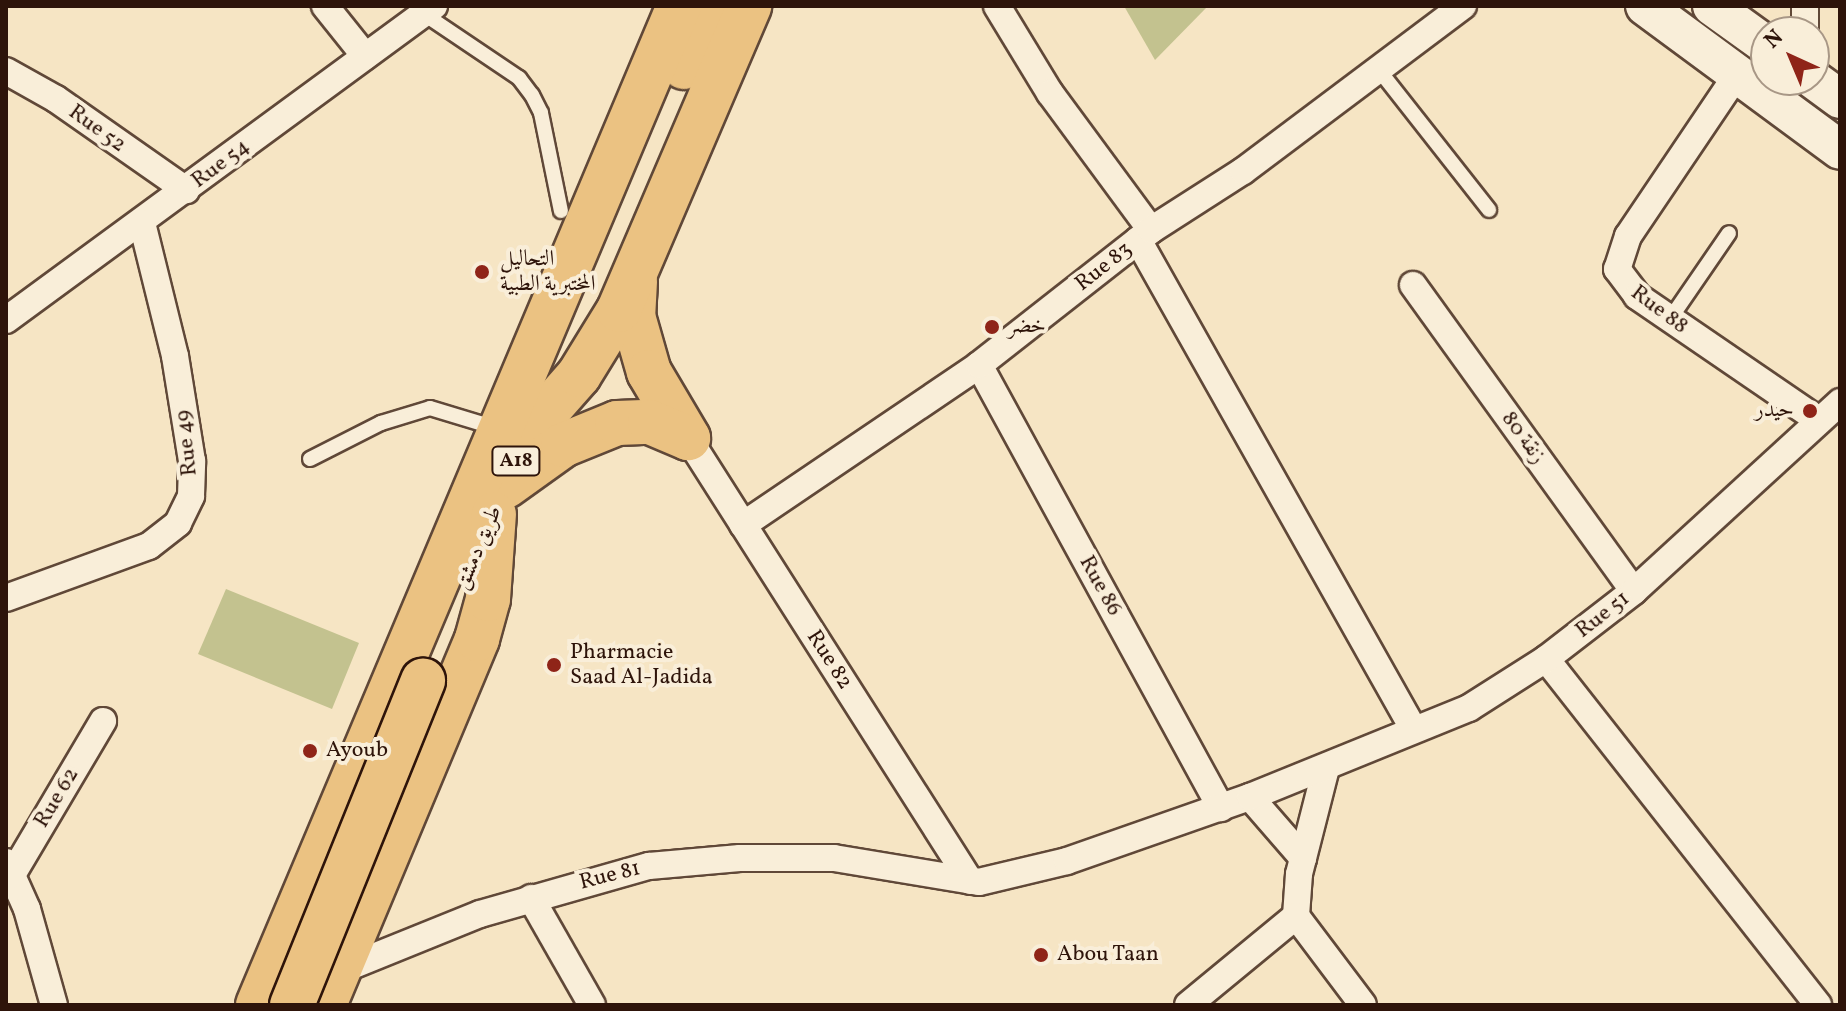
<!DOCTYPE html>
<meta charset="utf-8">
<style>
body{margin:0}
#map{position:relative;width:1846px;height:1011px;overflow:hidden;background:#f6e5c4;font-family:Vollkorn,Amiri,serif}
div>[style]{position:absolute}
.green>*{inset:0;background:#c3c28f}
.roads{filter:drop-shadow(2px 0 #604838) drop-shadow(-2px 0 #604838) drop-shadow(0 2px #604838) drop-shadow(0 -2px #604838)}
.lane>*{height:14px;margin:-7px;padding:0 7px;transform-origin:7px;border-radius:7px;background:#f9eed9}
.street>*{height:26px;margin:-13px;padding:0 13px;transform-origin:13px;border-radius:13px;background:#f9eed9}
.secondary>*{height:38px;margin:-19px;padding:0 19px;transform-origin:19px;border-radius:19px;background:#f9eed9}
.highway>*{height:44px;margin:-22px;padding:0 22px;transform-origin:22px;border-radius:22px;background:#ebc282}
.bridges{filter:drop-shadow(2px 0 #2e140a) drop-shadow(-2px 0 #2e140a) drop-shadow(0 2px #2e140a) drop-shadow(0 -2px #2e140a)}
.highway-bridge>*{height:44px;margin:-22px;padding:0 22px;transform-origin:22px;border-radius:22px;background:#ebc282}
.dots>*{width:22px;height:22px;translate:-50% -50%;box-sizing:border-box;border:4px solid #f9eed9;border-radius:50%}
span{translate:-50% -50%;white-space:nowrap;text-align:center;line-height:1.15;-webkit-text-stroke:8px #f9eed9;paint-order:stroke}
.shield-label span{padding:2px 6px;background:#f9eed9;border:2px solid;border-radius:6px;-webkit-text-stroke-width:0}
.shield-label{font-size:20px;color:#2e140a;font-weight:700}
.street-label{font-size:22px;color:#2e140a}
.poi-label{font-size:22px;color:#2e140a}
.left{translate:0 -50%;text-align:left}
.right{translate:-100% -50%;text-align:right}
.frame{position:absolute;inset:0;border:8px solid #2e140a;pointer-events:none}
.north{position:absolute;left:1750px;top:16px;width:80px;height:80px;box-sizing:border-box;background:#f9eed9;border:2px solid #a89786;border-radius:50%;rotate:316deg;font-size:22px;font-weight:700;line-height:32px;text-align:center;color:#2e140a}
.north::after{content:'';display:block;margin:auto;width:28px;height:36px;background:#8f2418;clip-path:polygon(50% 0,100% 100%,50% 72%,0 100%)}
</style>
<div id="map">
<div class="green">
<i style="clip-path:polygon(1124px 6px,1208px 6px,1155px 60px)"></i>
<i style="clip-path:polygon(226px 589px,359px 643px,332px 709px,198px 654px)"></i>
</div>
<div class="roads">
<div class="lane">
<i style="left:424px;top:14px;width:115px;rotate:34deg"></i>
<i style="left:519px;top:78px;width:21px;rotate:53deg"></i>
<i style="left:532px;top:95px;width:20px;rotate:63deg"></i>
<i style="left:541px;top:113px;width:100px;rotate:78.5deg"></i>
<i style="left:1379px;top:70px;width:178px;rotate:51.8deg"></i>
<i style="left:1670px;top:319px;width:104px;rotate:-55.5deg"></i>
<i style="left:310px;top:459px;width:80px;rotate:-26.9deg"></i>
<i style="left:381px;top:423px;width:51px;rotate:-17deg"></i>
<i style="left:430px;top:408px;width:69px;rotate:16.9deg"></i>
</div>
<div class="street">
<i style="left:325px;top:6px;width:64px;rotate:51.3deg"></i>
<i style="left:997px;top:6px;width:102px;rotate:58.7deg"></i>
<i style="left:1050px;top:93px;width:170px;rotate:53.6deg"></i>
<i style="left:1805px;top:32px;width:26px;rotate:-90deg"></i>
<i style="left:6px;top:71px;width:57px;rotate:29.2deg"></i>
<i style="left:56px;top:99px;width:159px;rotate:35deg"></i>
<i style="left:1736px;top:76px;width:193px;rotate:124deg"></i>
<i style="left:1628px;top:236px;width:35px;rotate:108deg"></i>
<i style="left:1617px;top:269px;width:34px;rotate:53deg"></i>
<i style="left:1637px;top:296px;width:219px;rotate:34.4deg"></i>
<i style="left:1138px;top:240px;width:562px;rotate:60.61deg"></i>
<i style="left:1413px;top:285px;width:377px;rotate:54.2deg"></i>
<i style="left:6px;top:320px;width:531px;rotate:-36.27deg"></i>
<i style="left:979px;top:365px;width:505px;rotate:61.35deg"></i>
<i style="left:688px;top:438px;width:525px;rotate:57.52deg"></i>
<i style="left:743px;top:525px;width:285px;rotate:-34.1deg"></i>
<i style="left:979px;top:365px;width:219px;rotate:-38.1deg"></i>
<i style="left:1151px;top:230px;width:109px;rotate:-32.7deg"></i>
<i style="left:1243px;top:171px;width:275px;rotate:-36.9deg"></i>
<i style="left:6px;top:598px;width:152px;rotate:-20deg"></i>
<i style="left:149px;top:546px;width:37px;rotate:-38deg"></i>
<i style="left:178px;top:523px;width:30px;rotate:-64deg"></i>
<i style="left:191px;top:496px;width:35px;rotate:-88deg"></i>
<i style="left:192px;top:461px;width:106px;rotate:-99.2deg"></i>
<i style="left:175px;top:356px;width:137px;rotate:-103.9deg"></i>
<i style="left:1546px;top:659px;width:440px;rotate:51.8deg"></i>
<i style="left:1326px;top:768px;width:109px;rotate:104.3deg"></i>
<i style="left:1299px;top:874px;width:42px;rotate:94.1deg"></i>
<i style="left:1296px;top:916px;width:111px;rotate:53deg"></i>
<i style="left:1250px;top:797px;width:81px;rotate:49deg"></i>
<i style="left:6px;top:862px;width:51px;rotate:65.9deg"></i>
<i style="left:27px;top:909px;width:100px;rotate:74.3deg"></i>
<i style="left:12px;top:875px;width:179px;rotate:-59.4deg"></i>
<i style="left:531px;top:898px;width:123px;rotate:60.3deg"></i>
<i style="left:334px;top:973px;width:157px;rotate:-22deg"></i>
<i style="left:480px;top:914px;width:176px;rotate:-15.9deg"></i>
<i style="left:649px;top:866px;width:91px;rotate:-5deg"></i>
<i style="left:740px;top:858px;width:94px"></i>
<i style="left:834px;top:858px;width:147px;rotate:9.4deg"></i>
<i style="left:979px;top:882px;width:90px;rotate:-13.4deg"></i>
<i style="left:1067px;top:861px;width:194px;rotate:-19.3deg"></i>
<i style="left:1250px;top:797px;width:236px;rotate:-22.1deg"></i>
<i style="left:1469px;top:708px;width:91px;rotate:-32.5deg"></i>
<i style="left:1546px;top:659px;width:111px;rotate:-37.7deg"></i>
<i style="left:1634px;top:591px;width:280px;rotate:-42.5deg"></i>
<i style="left:1188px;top:1005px;width:140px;rotate:-39.5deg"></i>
</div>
<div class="secondary">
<i style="left:1645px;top:6px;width:242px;rotate:36.4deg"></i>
<i style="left:1712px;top:6px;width:67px;rotate:35.8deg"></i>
<i style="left:1814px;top:80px;width:32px;rotate:36deg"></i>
</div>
<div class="highway">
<i style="left:684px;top:67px;width:68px;rotate:-64.6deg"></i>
<i style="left:635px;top:281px;width:35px;rotate:93deg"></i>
<i style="left:633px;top:316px;width:58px;rotate:74.1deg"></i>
<i style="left:649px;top:372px;width:77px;rotate:59.4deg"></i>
<i style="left:528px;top:433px;width:77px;rotate:-48.7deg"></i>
<i style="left:579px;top:375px;width:76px;rotate:-58.4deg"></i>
<i style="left:619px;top:310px;width:331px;rotate:-66.8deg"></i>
<i style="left:506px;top:486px;width:70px;rotate:-35.7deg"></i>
<i style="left:563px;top:445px;width:58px;rotate:-22.2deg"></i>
<i style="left:617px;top:423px;width:33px;rotate:-2deg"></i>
<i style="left:650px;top:422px;width:41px;rotate:22.8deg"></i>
<i style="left:258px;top:1005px;width:1084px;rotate:-67.15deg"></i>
<i style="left:324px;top:1005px;width:397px;rotate:-67.3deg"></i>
<i style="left:477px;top:639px;width:41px;rotate:-74.6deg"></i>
<i style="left:488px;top:599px;width:85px;rotate:-86deg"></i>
</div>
</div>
<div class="bridges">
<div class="highway-bridge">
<i style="left:292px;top:1005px;width:350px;rotate:-68deg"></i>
</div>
</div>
<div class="dots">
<i style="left:482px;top:272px;background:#8f2418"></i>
<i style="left:992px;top:327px;background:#8f2418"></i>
<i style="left:1810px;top:411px;background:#8f2418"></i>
<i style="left:554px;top:665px;background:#8f2418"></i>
<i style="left:310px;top:751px;background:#8f2418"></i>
<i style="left:1041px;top:955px;background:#8f2418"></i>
</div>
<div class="shield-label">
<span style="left:516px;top:461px">A18</span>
</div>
<div class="street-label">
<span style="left:97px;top:129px;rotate:36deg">Rue 52</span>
<span style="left:221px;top:164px;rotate:-37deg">Rue 54</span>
<span style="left:1104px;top:267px;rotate:-38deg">Rue 83</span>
<span style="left:1659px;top:310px;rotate:37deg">Rue 88</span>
<span style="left:1523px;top:438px;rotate:54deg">زنقة 80</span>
<span style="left:187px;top:443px;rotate:-96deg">Rue 49</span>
<span style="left:479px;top:548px;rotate:-67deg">طريق دمشق</span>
<span style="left:1100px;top:586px;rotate:61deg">Rue 86</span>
<span style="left:1603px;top:615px;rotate:-38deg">Rue 51</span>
<span style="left:829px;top:660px;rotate:57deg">Rue 82</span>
<span style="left:57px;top:798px;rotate:-59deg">Rue 62</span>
<span style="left:610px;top:876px;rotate:-14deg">Rue 81</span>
</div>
<div class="poi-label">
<span class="left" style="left:500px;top:272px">التحاليل<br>المختبرية الطبية</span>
<span class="left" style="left:1008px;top:327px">خضر</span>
<span class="right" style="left:1794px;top:411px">حيدر</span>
<span class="left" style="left:570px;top:665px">Pharmacie<br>Saad Al-Jadida</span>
<span class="left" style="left:326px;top:751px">Ayoub</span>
<span class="left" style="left:1057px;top:955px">Abou Taan</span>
</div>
<div class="frame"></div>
<div class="north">N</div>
</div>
